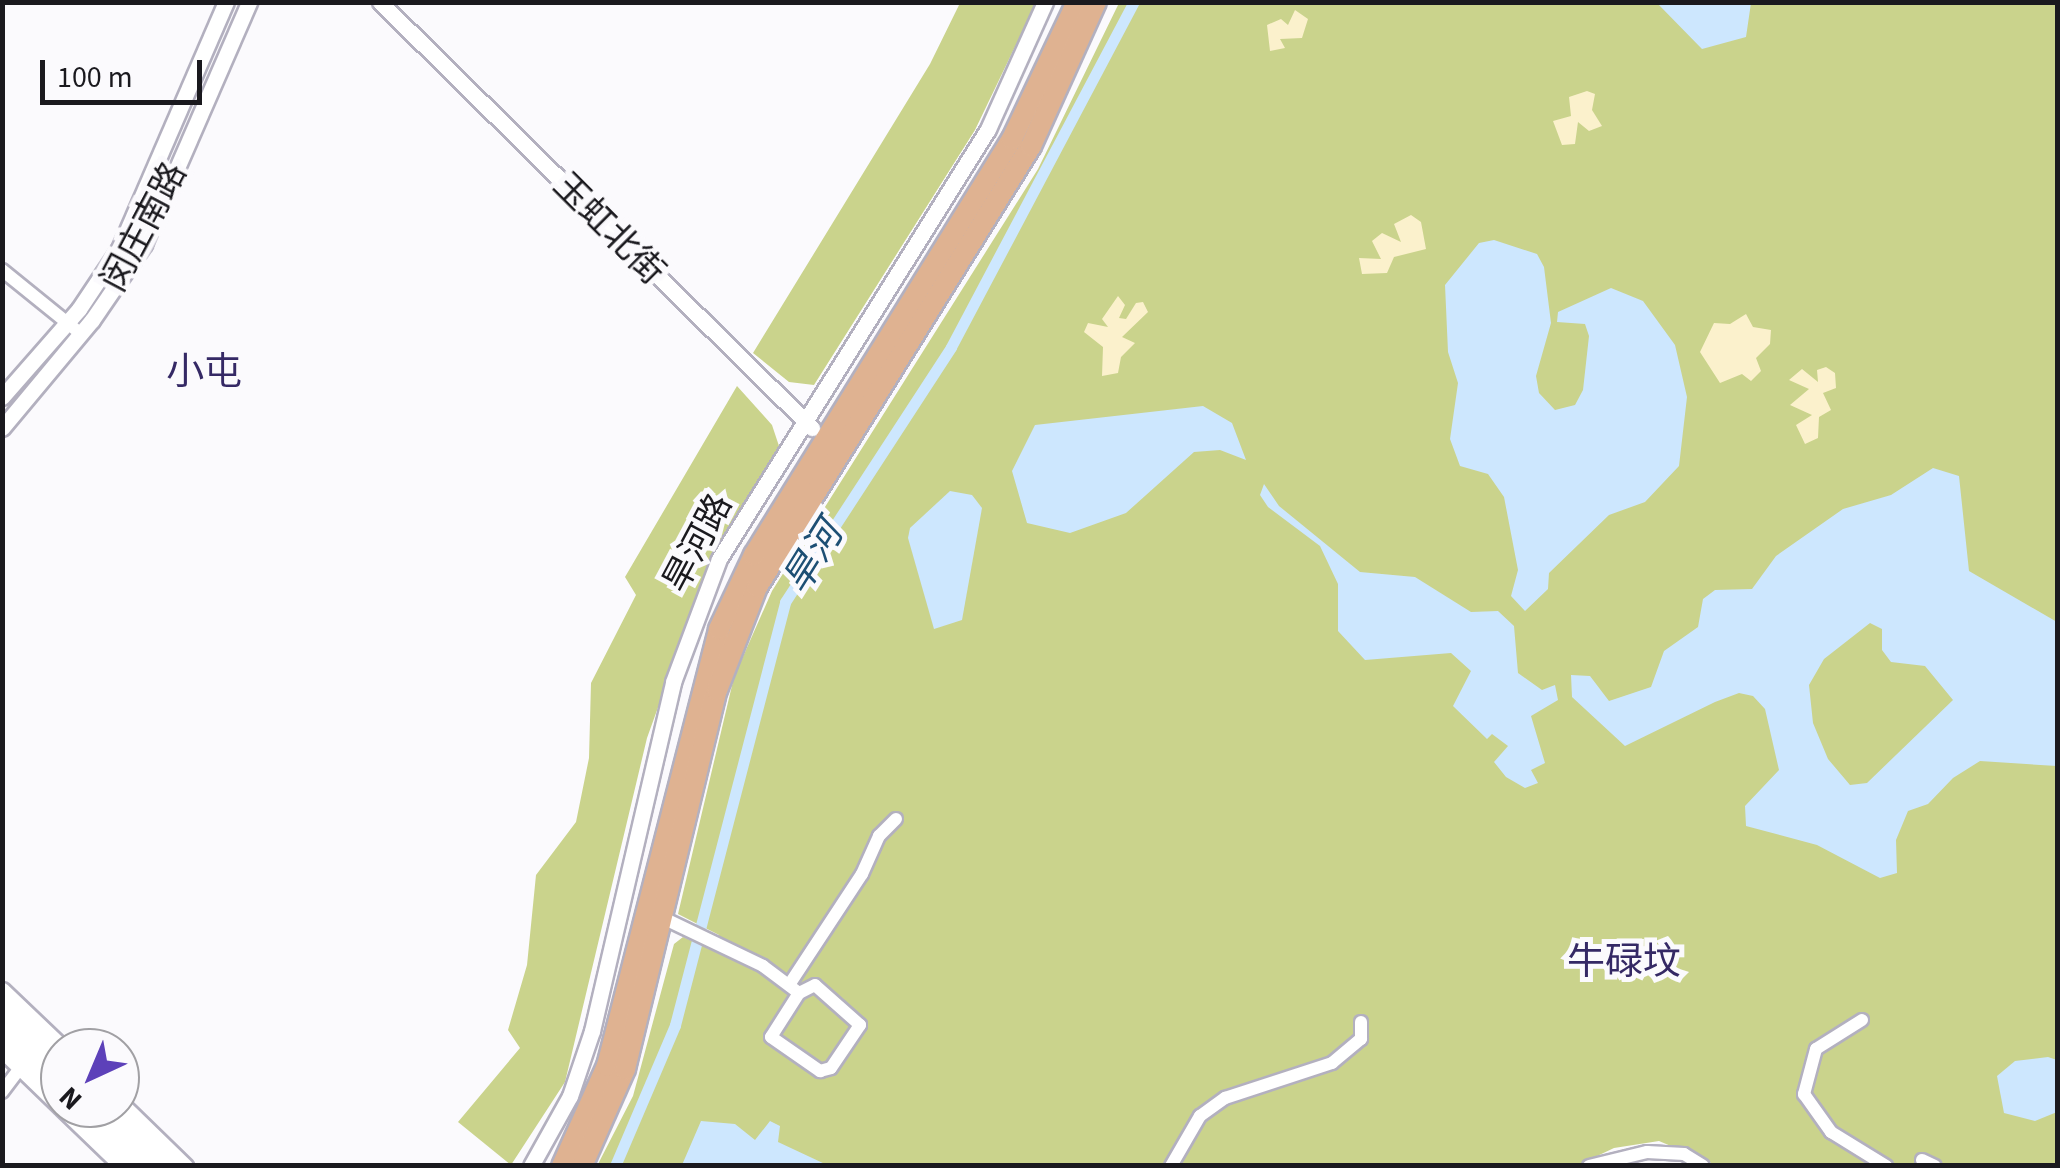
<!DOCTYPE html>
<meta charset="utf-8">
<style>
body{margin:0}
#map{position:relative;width:2060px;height:1168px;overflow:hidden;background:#fbfafd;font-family:"Source Sans 3","Noto Sans SC",sans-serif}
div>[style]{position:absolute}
.green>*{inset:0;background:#cad38c}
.sand>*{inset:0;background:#fbf1cc}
.water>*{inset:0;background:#cde7fe}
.canal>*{height:11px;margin:-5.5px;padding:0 5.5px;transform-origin:5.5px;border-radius:5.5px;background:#cde7fe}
.roads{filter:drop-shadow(2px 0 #b3b0bf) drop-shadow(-2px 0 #b3b0bf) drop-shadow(0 2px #b3b0bf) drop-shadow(0 -2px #b3b0bf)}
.minor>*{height:12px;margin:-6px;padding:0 6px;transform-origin:6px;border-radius:6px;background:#fff}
.tertiary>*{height:15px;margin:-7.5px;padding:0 7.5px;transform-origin:7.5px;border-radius:7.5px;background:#fff}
.secondary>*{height:18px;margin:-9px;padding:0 9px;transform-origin:9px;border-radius:9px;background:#fff}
.primary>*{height:20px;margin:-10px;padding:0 10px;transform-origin:10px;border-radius:10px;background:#dfb291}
span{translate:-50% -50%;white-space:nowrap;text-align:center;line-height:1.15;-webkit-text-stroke:10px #fbfafd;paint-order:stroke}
.street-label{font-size:35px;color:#1a191e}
.neighbourhood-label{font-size:38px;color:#352965}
.water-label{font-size:38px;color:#1d4f74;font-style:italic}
.frame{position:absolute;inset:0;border:5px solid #1a191e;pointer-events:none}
.north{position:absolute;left:40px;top:1028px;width:100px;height:100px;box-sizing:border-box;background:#fbfafd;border:2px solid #a1a0a4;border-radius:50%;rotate:224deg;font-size:28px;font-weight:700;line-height:40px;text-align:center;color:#1a191e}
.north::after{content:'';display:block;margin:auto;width:35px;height:45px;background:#5d41b9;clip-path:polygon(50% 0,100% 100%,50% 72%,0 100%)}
.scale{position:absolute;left:40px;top:60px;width:162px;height:45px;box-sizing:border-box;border:5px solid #1a191e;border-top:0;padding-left:12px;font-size:30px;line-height:35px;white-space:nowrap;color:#1a191e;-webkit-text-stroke:8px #fbfafd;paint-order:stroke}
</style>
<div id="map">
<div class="green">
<i style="clip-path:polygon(960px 3px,1036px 3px,975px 130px,814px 385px,789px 382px,753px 353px,930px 64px)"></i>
<i style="clip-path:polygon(1119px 3px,2057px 3px,2057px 1165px,1716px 1165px,1659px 1141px,1614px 1148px,1576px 1166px,597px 1166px,633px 1096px,674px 944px,683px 937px,715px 951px,719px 935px,678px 914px,734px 677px,772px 591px,1038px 169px)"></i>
<i style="clip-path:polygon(737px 386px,772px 425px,779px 446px,714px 552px,647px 738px,565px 1082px,511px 1165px,458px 1122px,520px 1048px,508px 1030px,527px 965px,536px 875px,576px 822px,589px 758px,591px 683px,636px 595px,625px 577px)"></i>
</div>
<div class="sand">
<i style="clip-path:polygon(1295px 10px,1308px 19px,1302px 38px,1280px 39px,1285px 48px,1270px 51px,1267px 25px,1281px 19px,1288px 25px)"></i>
<i style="clip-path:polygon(1587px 91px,1595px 94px,1592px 110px,1602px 126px,1589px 131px,1578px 122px,1575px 144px,1562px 145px,1553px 121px,1571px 116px,1569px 97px)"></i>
<i style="clip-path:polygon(1411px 215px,1421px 222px,1426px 249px,1394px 257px,1387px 273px,1362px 274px,1359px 258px,1381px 259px,1372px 241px,1382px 233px,1401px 242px,1394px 224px)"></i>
<i style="clip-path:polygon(1118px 296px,1125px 305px,1119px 318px,1126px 319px,1136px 303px,1143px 302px,1148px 312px,1122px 337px,1135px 343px,1121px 357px,1118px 373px,1102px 376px,1103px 347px,1084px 332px,1088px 323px,1108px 327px,1102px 319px)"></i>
<i style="clip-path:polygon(1746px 314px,1753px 327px,1771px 330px,1770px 344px,1756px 358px,1761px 371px,1751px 381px,1742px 374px,1720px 383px,1700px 352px,1714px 323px,1730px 324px)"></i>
<i style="clip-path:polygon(1826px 367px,1835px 373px,1836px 388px,1823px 393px,1831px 410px,1819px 417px,1818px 438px,1805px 444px,1796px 425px,1812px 415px,1790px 405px,1809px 389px,1789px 380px,1802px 369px,1818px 382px,1817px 370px)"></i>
</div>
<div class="water">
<i style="clip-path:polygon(1620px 3px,1751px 3px,1746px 37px,1702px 49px,1658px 4px)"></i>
<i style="clip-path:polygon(1494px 240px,1537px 254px,1544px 267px,1551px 323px,1536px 376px,1539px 393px,1555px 410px,1575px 405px,1583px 390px,1589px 336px,1585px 324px,1557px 322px,1558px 312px,1611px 288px,1643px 301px,1675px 345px,1687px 397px,1679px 466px,1645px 502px,1609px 515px,1549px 573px,1548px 589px,1525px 611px,1511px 596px,1518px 570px,1504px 497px,1488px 474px,1460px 466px,1450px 439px,1458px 383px,1448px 352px,1445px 285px,1479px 243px)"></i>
<i style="clip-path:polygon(1203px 406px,1232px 423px,1246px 460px,1220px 450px,1194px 452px,1126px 513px,1070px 533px,1027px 523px,1012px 471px,1035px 425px)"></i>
<i style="clip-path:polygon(evenodd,1933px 468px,1959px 476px,1969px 571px,2057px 622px,2057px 766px,1980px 761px,1953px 778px,1928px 804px,1908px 811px,1896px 840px,1897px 873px,1880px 878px,1817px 845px,1746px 826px,1745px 806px,1779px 770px,1765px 709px,1753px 696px,1739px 693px,1715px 702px,1625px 746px,1572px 697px,1571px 675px,1590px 676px,1609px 701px,1651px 687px,1664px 651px,1698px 627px,1703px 599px,1715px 590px,1752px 589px,1776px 556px,1843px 509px,1891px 495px,1933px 468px,1870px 623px,1882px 629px,1882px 650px,1891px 662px,1925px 666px,1953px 700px,1867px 783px,1850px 785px,1828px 759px,1813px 723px,1809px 685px,1824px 659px,1870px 623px)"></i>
<i style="clip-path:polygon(1264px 484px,1279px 506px,1360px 572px,1415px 577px,1471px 612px,1498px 611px,1514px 626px,1518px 673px,1542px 690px,1555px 685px,1558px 700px,1531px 716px,1545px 763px,1531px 770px,1538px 783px,1525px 788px,1506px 777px,1494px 762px,1508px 746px,1492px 734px,1487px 739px,1453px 706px,1471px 671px,1451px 653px,1365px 660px,1338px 631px,1338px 584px,1320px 546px,1268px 507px,1260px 495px)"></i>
<i style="clip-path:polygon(950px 491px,972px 495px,982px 508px,962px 620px,934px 629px,908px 538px,910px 528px)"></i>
<i style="clip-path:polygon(2048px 1057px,2057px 1060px,2057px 1112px,2035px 1121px,2004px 1113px,1997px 1076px,2015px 1061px)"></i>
<i style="clip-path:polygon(701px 1121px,735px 1124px,755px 1140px,770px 1121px,780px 1126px,778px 1142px,825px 1164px,682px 1165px)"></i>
</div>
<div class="canal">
<i style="left:615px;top:1166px;width:153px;rotate:-66.9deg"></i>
<i style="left:675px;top:1025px;width:437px;rotate:-75.4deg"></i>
<i style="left:785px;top:602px;width:304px;rotate:-56.9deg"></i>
<i style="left:951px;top:347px;width:391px;rotate:-62.1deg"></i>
</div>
<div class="roads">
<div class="minor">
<i style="left:2px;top:270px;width:102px;rotate:39deg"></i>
<i style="left:663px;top:918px;width:111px;rotate:25.6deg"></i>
<i style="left:763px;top:966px;width:45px;rotate:36.9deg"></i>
<i style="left:799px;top:993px;width:52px;rotate:122.5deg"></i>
<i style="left:771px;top:1037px;width:60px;rotate:34.8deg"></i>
<i style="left:820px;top:1071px;width:11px;rotate:-15deg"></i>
<i style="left:831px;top:1068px;width:52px;rotate:-56deg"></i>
<i style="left:860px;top:1025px;width:60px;rotate:-138.4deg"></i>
<i style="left:815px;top:985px;width:18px;rotate:153deg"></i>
<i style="left:789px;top:985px;width:133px;rotate:-56.7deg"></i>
<i style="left:862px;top:874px;width:42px;rotate:-65.9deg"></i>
<i style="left:879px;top:836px;width:24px;rotate:-45deg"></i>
<i style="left:1862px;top:1020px;width:54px;rotate:147.8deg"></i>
<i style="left:1816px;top:1049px;width:47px;rotate:104.9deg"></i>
<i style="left:1804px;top:1094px;width:47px;rotate:54.6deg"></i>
<i style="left:1831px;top:1132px;width:65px;rotate:31.7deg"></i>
<i style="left:2px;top:1092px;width:38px;rotate:-53deg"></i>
<i style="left:1922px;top:1160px;width:14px;rotate:25deg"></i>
<i style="left:1171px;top:1166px;width:58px;rotate:-59.9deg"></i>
<i style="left:1200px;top:1116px;width:31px;rotate:-36deg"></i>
<i style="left:1225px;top:1098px;width:113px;rotate:-18.1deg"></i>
<i style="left:1332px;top:1063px;width:38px;rotate:-40deg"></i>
<i style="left:1361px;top:1039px;width:17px;rotate:-90deg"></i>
<i style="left:1589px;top:1166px;width:60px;rotate:-13.6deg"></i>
<i style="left:1647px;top:1152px;width:37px;rotate:3deg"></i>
<i style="left:1684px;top:1154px;width:22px;rotate:32deg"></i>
</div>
<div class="tertiary">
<i style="left:380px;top:2px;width:607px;rotate:44.6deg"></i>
<i style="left:2px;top:397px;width:117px;rotate:-48.8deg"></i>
<i style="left:79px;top:309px;width:72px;rotate:-56.3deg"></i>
<i style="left:119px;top:249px;width:269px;rotate:-66.6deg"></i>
<i style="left:2px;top:428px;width:141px;rotate:-50.2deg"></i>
<i style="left:92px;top:320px;width:92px;rotate:-55.6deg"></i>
<i style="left:144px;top:244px;width:264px;rotate:-66.5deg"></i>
<i style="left:2px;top:990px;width:84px;rotate:43.6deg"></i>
<i style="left:2px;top:1050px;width:81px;rotate:44deg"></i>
<i style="left:120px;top:1103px;width:91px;rotate:44.1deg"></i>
<i style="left:62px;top:1108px;width:83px;rotate:44deg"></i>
<i style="left:531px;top:1166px;width:80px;rotate:-60.9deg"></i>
<i style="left:570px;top:1096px;width:69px;rotate:-71.3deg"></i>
<i style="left:592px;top:1031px;width:358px;rotate:-76.9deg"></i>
<i style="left:673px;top:682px;width:131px;rotate:-69.5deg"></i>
<i style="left:719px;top:559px;width:507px;rotate:-57.97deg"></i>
<i style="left:988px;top:129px;width:139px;rotate:-65.8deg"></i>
</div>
<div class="secondary">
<i style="left:2px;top:1008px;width:80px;rotate:43.5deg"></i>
<i style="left:2px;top:1030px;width:80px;rotate:43.5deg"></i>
<i style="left:84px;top:1108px;width:83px;rotate:44deg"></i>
<i style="left:107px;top:1108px;width:83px;rotate:44.5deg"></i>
</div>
<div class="primary">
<i style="left:562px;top:1166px;width:110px;rotate:-65.8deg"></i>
<i style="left:607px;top:1066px;width:451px;rotate:-75.6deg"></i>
<i style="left:719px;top:629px;width:82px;rotate:-64.7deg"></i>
<i style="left:754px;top:555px;width:490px;rotate:-58.2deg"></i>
<i style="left:1012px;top:139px;width:152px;rotate:-64.6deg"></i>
<i style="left:582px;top:1166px;width:106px;rotate:-66.1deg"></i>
<i style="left:625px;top:1069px;width:390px;rotate:-76.4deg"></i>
<i style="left:717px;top:690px;width:110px;rotate:-68.8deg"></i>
<i style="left:757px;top:587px;width:519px;rotate:-58.15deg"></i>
<i style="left:1031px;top:146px;width:158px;rotate:-65.7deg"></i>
</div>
</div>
<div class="street-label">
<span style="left:144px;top:227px;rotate:-62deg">闵庄南路</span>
<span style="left:609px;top:229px;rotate:45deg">玉虹北街</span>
<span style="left:698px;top:543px;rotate:-62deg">旱河路</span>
</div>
<div class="neighbourhood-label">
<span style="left:204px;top:373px">小屯</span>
<span style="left:1624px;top:963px">牛碌坟</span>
</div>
<div class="water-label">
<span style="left:814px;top:558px;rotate:-58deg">旱河</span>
</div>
<div class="frame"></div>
<div class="north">N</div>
<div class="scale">100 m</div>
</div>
